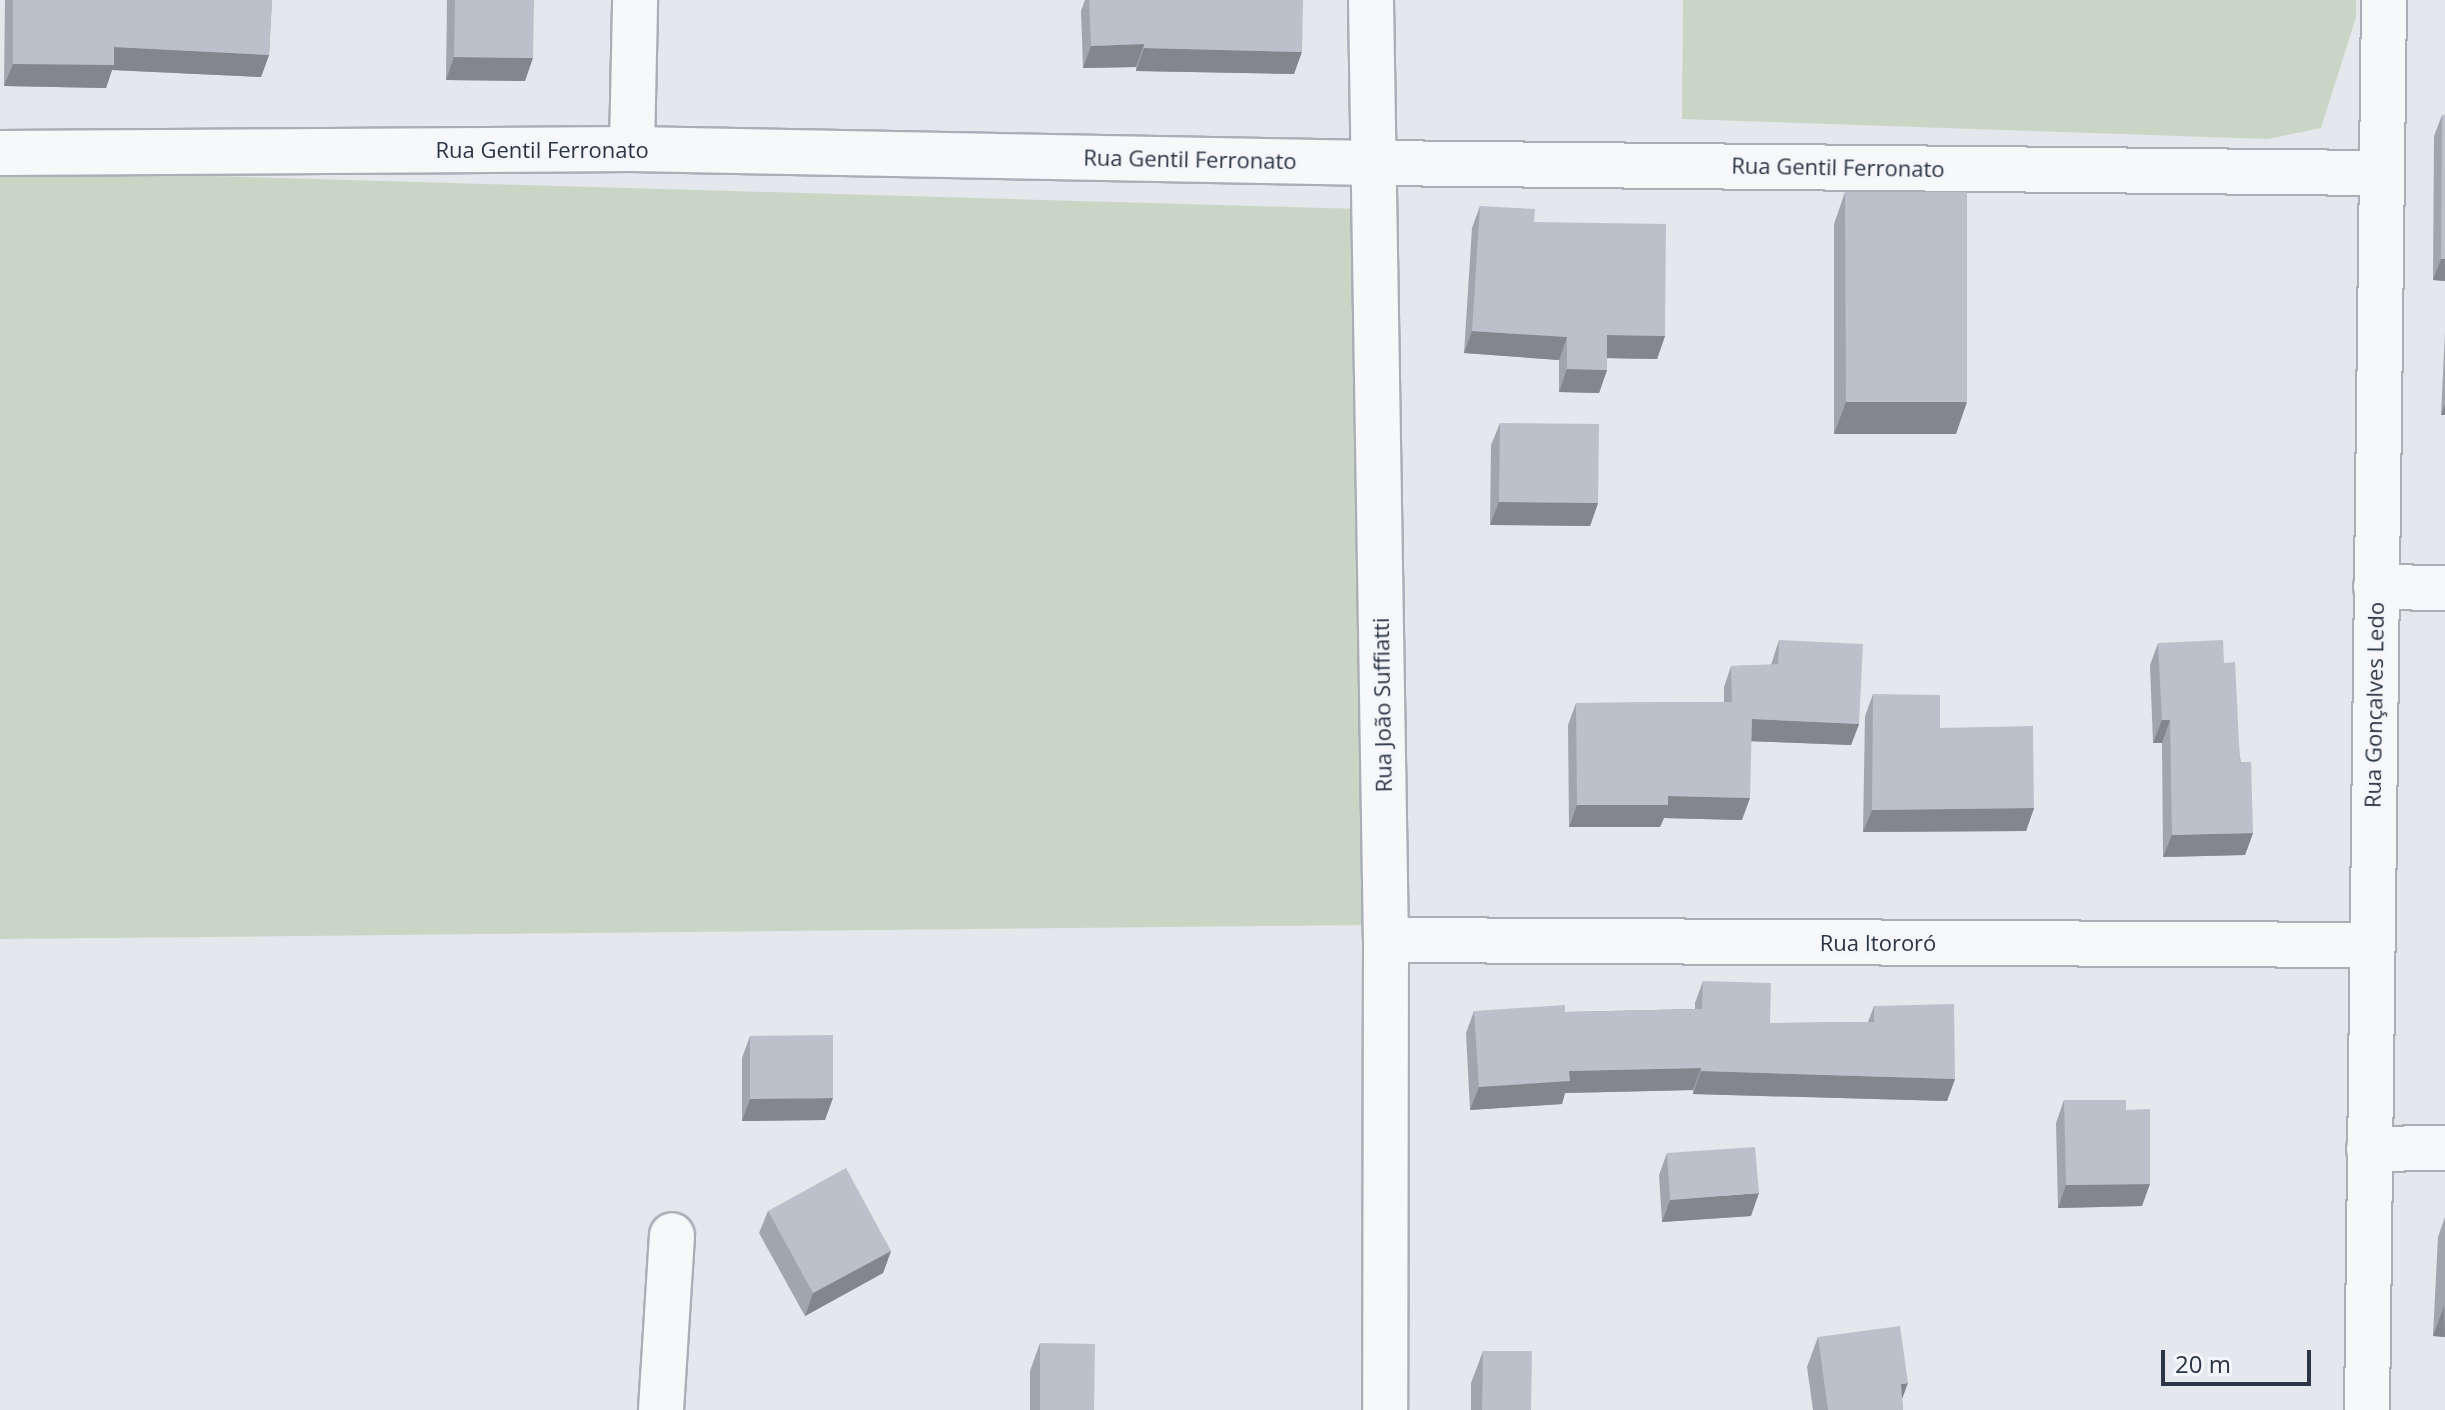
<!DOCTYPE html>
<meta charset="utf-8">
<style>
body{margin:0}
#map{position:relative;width:2445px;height:1410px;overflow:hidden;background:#e4e7ec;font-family:"Open Sans",sans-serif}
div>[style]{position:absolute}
.green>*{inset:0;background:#c9d6c5}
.roads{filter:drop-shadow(2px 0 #a9aeb7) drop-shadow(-2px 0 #a9aeb7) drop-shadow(0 2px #a9aeb7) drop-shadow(0 -2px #a9aeb7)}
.minor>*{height:44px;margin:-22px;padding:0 22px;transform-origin:22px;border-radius:22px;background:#f7f8fa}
.wall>*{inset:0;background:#a1a5ae}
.shaded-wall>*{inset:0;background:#83868d}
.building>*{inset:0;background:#bbc0ca}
span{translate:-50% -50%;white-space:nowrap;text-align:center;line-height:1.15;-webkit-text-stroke:6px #f4f6f9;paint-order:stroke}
.street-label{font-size:22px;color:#2b3445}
.scale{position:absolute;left:2161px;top:1350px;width:150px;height:36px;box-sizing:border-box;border:4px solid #2b3445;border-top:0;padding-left:10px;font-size:24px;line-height:28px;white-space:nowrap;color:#2b3445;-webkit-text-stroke:6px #f4f6f9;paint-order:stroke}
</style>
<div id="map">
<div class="green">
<i style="clip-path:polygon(1683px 0,2356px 0,2356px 17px,2321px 128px,2268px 139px,1682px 119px)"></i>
<i style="clip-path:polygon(0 170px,1360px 209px,1369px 925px,0 939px)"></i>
</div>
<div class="roads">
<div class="minor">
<i style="left:1371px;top:0;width:940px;rotate:89.09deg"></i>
<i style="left:1386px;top:940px;width:470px;rotate:90.1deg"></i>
<i style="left:632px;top:149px;width:149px;rotate:-88.8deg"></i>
<i style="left:0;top:153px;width:632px;rotate:-0.36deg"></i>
<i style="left:632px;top:149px;width:740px;rotate:1.08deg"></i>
<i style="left:1372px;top:163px;width:1008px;rotate:0.57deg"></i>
<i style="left:2376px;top:587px;width:69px;rotate:0.8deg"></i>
<i style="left:1386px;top:940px;width:985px;rotate:0.29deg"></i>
<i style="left:2369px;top:1149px;width:76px;rotate:-0.8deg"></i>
<i style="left:661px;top:1410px;width:175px;rotate:-86.4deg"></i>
<i style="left:2367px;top:1410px;width:1410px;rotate:-89.31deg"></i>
</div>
</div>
<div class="wall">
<i style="clip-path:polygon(5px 0,272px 0,269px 55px,261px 77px,112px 70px,106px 88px,4px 86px)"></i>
<i style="clip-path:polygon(447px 0,534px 0,525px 81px,446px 80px)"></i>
<i style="clip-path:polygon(1085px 0,1303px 0,1294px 74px,1136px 71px,1136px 67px,1083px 68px,1081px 11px)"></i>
<i style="clip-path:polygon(2442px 115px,2445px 115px,2445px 281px,2433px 280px,2434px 136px)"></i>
<i style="clip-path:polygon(1845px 192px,1956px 434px,1834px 434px,1834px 224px)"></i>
<i style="clip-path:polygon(1480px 206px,1534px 222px,1665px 336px,1657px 359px,1607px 358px,1607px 370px,1599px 393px,1559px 392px,1559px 360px,1464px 353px,1472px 228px)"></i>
<i style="clip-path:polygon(2445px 332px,2445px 415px,2441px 415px)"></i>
<i style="clip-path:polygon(1500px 423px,1598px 503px,1590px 526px,1490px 525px,1491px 445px)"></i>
<i style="clip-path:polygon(1779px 640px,1859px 724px,1851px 745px,1751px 741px,1742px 820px,1664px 818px,1660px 827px,1569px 827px,1568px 725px,1576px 703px,1724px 702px,1724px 687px,1731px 666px,1771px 665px)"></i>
<i style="clip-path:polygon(2158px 643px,2224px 663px,2253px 833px,2245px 855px,2163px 857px,2162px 743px,2153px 743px,2150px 665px)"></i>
<i style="clip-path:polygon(1873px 694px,1940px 728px,2034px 808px,2026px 831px,1863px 832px,1865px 716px)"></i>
<i style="clip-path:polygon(1703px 981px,1770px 1023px,1868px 1022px,1874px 1006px,1955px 1079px,1947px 1101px,1693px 1094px,1693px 1090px,1565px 1093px,1562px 1104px,1470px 1110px,1466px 1033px,1474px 1011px,1565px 1012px,1695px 1009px,1695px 1003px)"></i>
<i style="clip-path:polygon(750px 1036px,825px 1120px,742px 1121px,742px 1058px)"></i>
<i style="clip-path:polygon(2064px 1100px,2126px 1110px,2142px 1206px,2058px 1208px,2056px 1123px)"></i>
<i style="clip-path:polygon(1667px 1153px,1751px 1216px,1662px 1222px,1659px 1175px)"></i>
<i style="clip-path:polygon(768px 1211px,891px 1251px,883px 1273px,805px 1316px,759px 1233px)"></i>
<i style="clip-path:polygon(2445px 1217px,2445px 1337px,2433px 1336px,2438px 1237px)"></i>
<i style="clip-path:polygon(1818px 1337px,1902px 1400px,1903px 1410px,1813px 1410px,1807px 1367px)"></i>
<i style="clip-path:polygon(1040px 1343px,1094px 1410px,1030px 1410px,1030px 1371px)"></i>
<i style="clip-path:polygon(1483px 1351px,1531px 1410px,1547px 1410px,1471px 1410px,1471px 1383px)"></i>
</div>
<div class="shaded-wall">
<i style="clip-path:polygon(1144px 44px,1136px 67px,1083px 68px,1091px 46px)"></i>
<i style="clip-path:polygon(114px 47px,269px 55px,261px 77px,112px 70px,106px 88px,4px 86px,13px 64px)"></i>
<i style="clip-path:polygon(1144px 48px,1302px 52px,1294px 74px,1136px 71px)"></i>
<i style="clip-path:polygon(454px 57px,533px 58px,525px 81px,446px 80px)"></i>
<i style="clip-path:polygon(2441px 259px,2445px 259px,2445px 281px,2433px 280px)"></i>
<i style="clip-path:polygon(1472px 331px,1567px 337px,1559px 360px,1464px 353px)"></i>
<i style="clip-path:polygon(1607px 335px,1665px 336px,1657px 359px,1599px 358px)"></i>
<i style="clip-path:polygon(1567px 369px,1607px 370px,1599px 393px,1559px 392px)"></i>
<i style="clip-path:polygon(1846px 402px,1967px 402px,1956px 434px,1834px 434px)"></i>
<i style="clip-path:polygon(2445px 404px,2445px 415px,2441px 415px)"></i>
<i style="clip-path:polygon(1499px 502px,1598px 503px,1590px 526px,1490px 525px)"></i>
<i style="clip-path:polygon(1752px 719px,1859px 724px,1851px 745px,1744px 741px)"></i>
<i style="clip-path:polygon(2162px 720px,2170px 720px,2162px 743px,2153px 743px)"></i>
<i style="clip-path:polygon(1668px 796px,1750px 798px,1742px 820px,1664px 818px,1660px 827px,1569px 827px,1577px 805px)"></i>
<i style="clip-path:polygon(2034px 808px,2026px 831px,1863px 832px,1872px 810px)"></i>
<i style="clip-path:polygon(2253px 833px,2245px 855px,2163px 857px,2172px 835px)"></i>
<i style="clip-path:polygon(1701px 1068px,1693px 1090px,1565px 1093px,1562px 1104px,1470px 1110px,1479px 1087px,1569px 1071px)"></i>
<i style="clip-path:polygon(1701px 1071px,1955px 1079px,1947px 1101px,1693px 1094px)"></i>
<i style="clip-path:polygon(833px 1098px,825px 1120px,742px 1121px,750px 1099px)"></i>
<i style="clip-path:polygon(2150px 1184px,2142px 1206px,2058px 1208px,2066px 1185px)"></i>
<i style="clip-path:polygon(1759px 1193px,1751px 1216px,1662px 1222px,1670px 1200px)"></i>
<i style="clip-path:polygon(891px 1251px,883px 1273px,805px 1316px,813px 1293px)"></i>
<i style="clip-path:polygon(2444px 1306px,2445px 1337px,2433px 1336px)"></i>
<i style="clip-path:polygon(1908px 1383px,1898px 1410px,1901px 1384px)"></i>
</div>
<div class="building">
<i style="clip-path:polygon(13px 0,272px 0,269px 55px,114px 47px,114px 65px,13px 64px)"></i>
<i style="clip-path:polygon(455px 0,534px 0,533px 58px,454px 57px)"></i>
<i style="clip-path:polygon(1089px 0,1303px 0,1302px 52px,1144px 48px,1144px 44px,1091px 46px)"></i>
<i style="clip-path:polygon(2442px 115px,2445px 115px,2445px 259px,2441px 259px)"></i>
<i style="clip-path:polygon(1845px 192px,1967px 192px,1967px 402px,1846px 402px)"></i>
<i style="clip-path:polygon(1480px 206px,1535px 209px,1534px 222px,1666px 224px,1665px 336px,1607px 335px,1607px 370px,1567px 369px,1567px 337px,1472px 331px)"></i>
<i style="clip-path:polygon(1500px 423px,1599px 424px,1598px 503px,1499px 502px)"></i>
<i style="clip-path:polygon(1779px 640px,1863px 644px,1859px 724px,1752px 719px,1750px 798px,1668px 796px,1668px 805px,1577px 805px,1576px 703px,1732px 702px,1731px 666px,1778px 664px)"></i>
<i style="clip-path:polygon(2223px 640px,2224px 663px,2235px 662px,2240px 762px,2251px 762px,2253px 833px,2172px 835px,2170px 720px,2162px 720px,2158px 643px)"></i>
<i style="clip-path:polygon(1873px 694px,1940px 695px,1940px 728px,2033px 726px,2034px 808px,1872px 810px)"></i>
<i style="clip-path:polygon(1703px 981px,1771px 983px,1770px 1023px,1874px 1022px,1874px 1006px,1954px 1004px,1955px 1079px,1701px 1071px,1701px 1068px,1569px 1071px,1570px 1081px,1479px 1087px,1474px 1011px,1565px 1005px,1565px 1012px,1702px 1009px)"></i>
<i style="clip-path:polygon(833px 1035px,833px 1098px,750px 1099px,750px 1036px)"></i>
<i style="clip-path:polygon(2064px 1100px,2126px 1100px,2126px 1110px,2150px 1109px,2150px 1184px,2066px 1185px)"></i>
<i style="clip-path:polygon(1755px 1147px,1759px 1193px,1670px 1200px,1667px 1153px)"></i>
<i style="clip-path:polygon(846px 1168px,891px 1251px,813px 1293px,768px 1211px)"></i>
<i style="clip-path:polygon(1900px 1326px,1908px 1383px,1901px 1384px,1903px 1410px,1828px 1410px,1818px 1337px)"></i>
<i style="clip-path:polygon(1040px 1343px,1095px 1344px,1094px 1410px,1040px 1410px)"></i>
<i style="clip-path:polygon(1483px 1351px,1532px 1351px,1531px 1410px,1547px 1410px,1482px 1410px)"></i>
</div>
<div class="street-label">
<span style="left:542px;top:150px">Rua Gentil Ferronato</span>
<span style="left:1190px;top:159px;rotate:1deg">Rua Gentil Ferronato</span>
<span style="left:1838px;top:167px;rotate:1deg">Rua Gentil Ferronato</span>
<span style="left:1382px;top:705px;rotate:-91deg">Rua João Suffiatti</span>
<span style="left:2374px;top:705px;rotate:-89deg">Rua Gonçalves Ledo</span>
<span style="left:1878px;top:943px">Rua Itororó</span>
</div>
<div class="scale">20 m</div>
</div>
